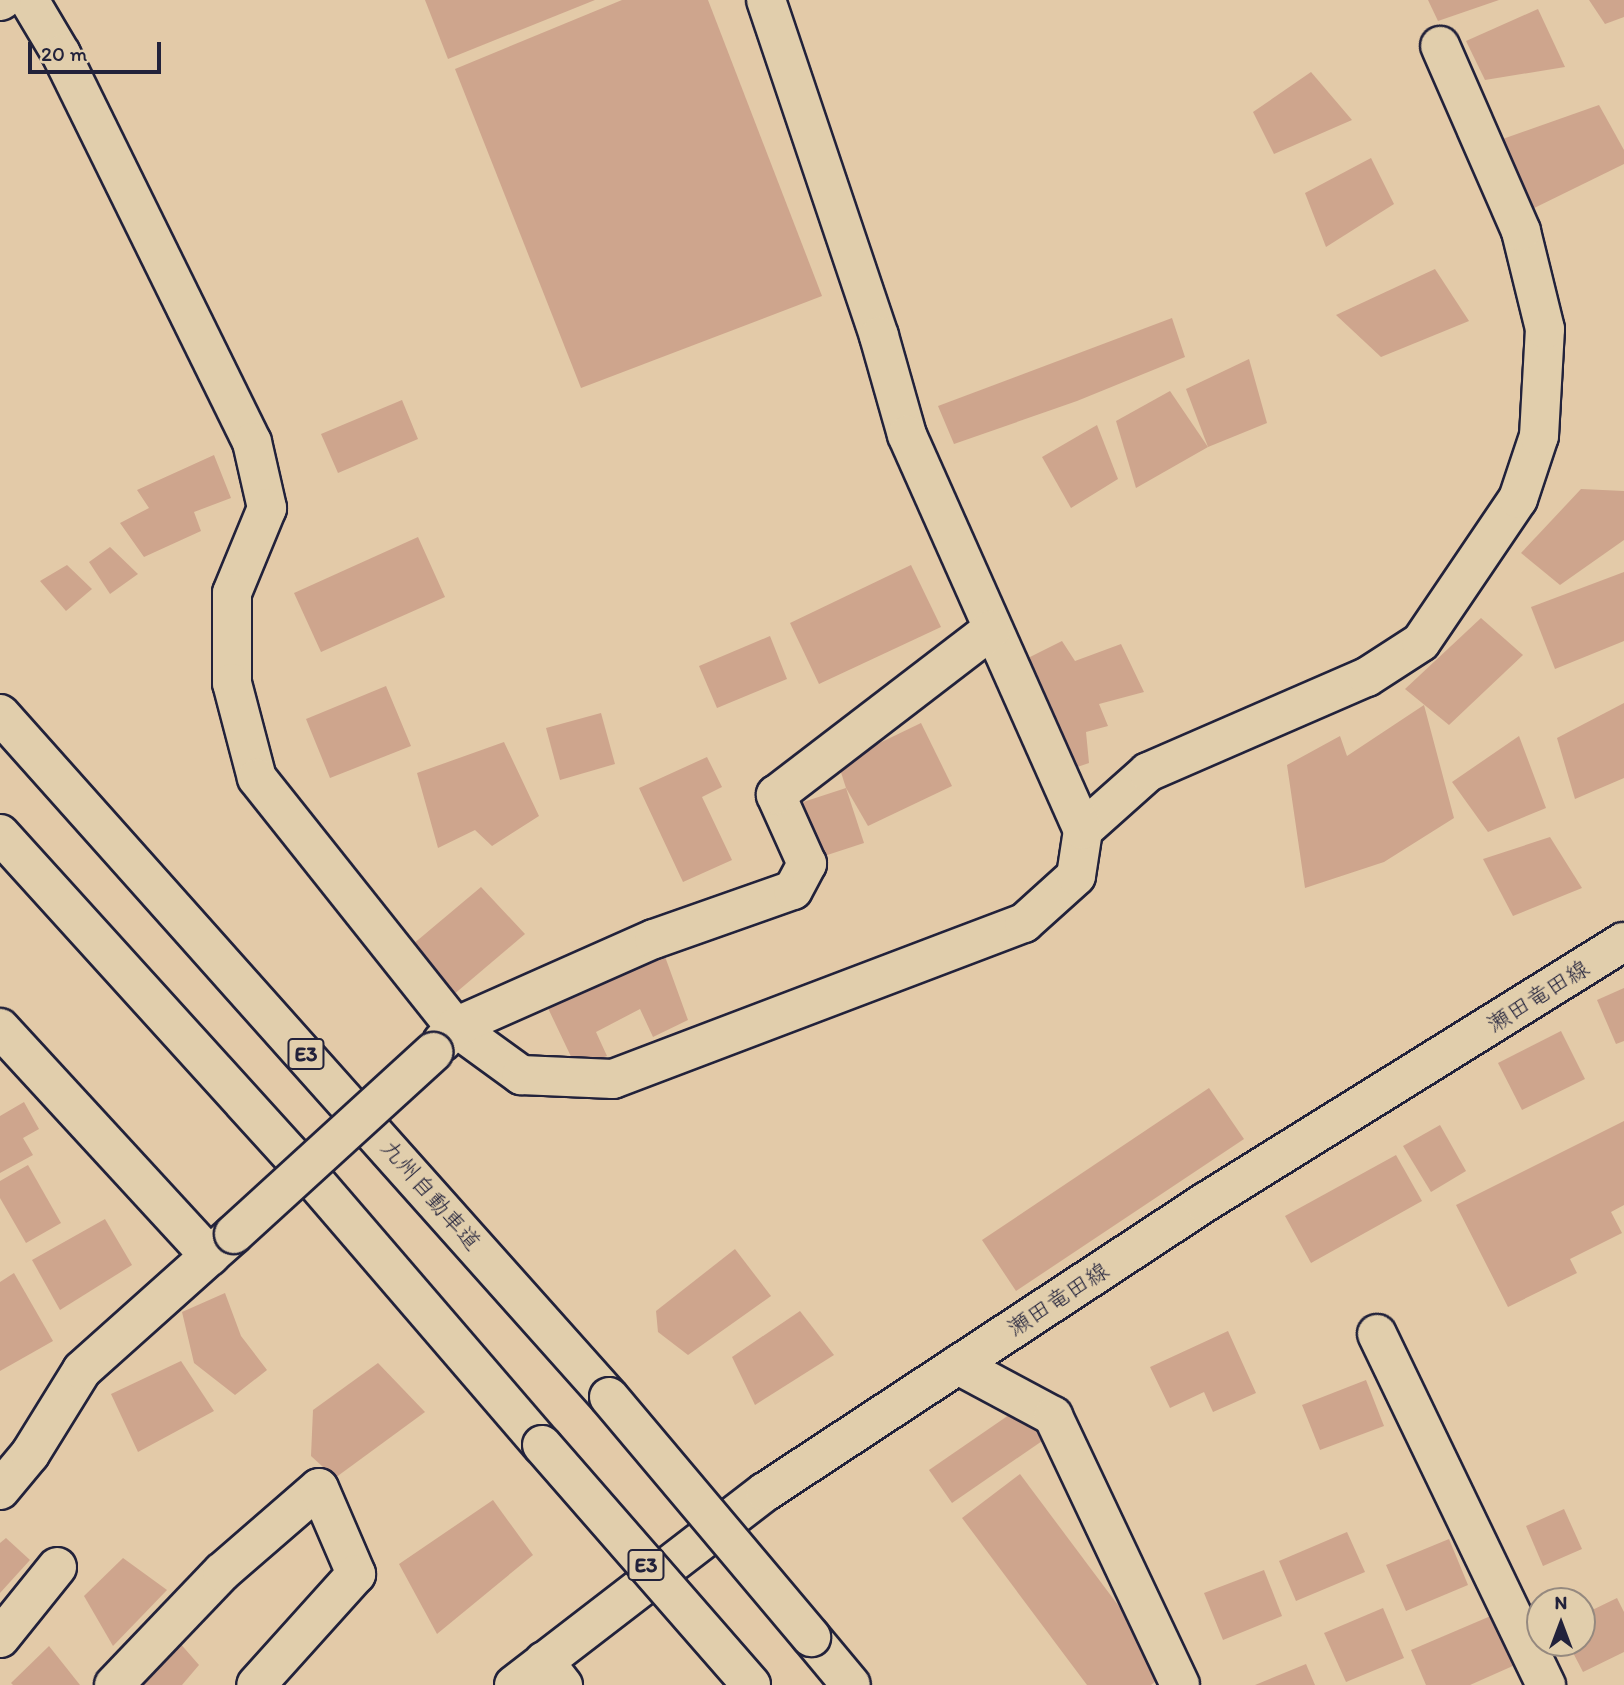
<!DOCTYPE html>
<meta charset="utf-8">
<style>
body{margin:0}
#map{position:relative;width:1624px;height:1685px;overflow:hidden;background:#e3caa8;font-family:Itim,"Klee One",sans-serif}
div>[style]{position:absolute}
.building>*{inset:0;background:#cea58d}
.roads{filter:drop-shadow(2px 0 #22223b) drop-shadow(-2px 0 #22223b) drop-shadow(0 2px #22223b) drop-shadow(0 -2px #22223b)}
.minor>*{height:38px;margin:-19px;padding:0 19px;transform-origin:19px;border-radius:19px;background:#e1ceac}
.major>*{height:38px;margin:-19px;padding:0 19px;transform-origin:19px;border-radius:19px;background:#e1ceac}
.highway>*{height:38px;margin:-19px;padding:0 19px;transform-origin:19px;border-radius:19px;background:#e1ceac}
.bridges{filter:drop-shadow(2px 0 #22223b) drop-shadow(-2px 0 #22223b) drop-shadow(0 2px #22223b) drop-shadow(0 -2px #22223b)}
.minor-bridge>*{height:38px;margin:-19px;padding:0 19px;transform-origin:19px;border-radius:19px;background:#e1ceac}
.highway-bridge>*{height:38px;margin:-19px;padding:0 19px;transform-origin:19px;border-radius:19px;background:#e1ceac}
span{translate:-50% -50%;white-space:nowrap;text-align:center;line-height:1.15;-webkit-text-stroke:5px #e1ceac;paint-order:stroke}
.shield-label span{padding:2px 5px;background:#e1ceac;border:2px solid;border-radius:5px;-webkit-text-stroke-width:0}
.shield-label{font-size:21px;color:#22223b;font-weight:700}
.street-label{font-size:23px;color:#22223b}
.north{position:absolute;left:1526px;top:1587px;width:70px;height:70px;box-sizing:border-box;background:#e1ceac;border:2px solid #95897f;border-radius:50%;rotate:0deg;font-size:19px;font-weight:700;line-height:28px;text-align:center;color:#22223b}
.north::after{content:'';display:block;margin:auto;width:24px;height:32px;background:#22223b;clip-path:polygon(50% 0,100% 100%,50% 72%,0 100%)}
.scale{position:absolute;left:28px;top:42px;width:133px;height:32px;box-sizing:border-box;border:4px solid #22223b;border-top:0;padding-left:9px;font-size:21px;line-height:24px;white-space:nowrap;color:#22223b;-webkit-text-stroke:5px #e1ceac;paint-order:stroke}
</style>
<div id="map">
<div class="building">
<i style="clip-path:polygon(425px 0,595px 0,448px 59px)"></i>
<i style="clip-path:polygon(622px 0,708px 0,822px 296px,581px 388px,455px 69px)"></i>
<i style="clip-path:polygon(1428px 0,1499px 0,1438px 21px)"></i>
<i style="clip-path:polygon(1589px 0,1624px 0,1624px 17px,1605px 24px)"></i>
<i style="clip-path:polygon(1538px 9px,1565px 67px,1485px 80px,1466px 41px)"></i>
<i style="clip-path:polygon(1311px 72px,1352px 120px,1274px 154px,1253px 112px)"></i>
<i style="clip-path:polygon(1599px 105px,1624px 150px,1624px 164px,1522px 214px,1497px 141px)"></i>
<i style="clip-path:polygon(1371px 158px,1394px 204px,1326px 247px,1305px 193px)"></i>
<i style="clip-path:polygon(1435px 269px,1469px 321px,1381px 357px,1336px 315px)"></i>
<i style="clip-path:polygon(1172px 318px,1185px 357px,1077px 401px,954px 444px,938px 406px)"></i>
<i style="clip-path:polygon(1249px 359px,1267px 423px,1208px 447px,1186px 389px)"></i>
<i style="clip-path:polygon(1170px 391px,1208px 447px,1136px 488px,1116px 421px)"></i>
<i style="clip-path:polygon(402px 400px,418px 439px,338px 473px,321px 434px)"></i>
<i style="clip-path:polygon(1097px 425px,1118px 479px,1071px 508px,1042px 457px)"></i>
<i style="clip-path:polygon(214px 455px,231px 498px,194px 512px,201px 531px,144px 557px,120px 523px,149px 508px,137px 490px)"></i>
<i style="clip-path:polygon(1581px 489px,1624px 491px,1624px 540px,1560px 585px,1521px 553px)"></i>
<i style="clip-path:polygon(418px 537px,445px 597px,321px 652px,294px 593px)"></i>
<i style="clip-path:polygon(110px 547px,138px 574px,110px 594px,89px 562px)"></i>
<i style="clip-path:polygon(67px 565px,92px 589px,66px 611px,40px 581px)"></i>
<i style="clip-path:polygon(911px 565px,941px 627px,819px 684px,790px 623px)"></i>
<i style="clip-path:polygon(1624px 572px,1624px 641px,1555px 669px,1531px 607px)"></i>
<i style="clip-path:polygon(1481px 618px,1523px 655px,1449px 725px,1405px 689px)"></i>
<i style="clip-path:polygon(770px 636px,787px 679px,717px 708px,699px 666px)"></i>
<i style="clip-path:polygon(1062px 641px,1075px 661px,1121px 644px,1144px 692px,1099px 704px,1108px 726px,1086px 732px,1089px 763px,1057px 774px,1026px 659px)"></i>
<i style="clip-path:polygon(386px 686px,411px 746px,330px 778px,306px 719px)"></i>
<i style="clip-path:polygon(1624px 703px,1624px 778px,1575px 799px,1557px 738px)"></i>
<i style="clip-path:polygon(1424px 705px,1454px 818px,1384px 862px,1305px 888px,1287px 765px,1340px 736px,1347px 756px)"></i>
<i style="clip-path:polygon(601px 713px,615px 764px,560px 780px,546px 728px)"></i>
<i style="clip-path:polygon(921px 723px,952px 786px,868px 826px,846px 788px,838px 763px)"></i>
<i style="clip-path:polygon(1519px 736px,1546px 808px,1488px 832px,1452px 782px)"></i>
<i style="clip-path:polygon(504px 742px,539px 816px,492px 846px,475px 830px,438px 848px,417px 773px)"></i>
<i style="clip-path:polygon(707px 757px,722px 787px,702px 797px,732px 860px,683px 882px,639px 788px)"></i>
<i style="clip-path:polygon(846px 788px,864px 843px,815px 859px,797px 804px)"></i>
<i style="clip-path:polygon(1550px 837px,1582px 888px,1513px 916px,1483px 859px)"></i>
<i style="clip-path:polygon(481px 887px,525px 934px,439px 1007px,406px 950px)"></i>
<i style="clip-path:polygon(663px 951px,688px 1020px,653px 1037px,640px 1009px,596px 1032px,607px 1056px,576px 1067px,546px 1004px)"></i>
<i style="clip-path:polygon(1624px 988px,1624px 1041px,1616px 1044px,1597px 1000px)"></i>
<i style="clip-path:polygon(1561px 1031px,1585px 1079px,1522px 1110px,1498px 1063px)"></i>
<i style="clip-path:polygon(1209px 1088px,1244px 1139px,1016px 1291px,982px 1240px)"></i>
<i style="clip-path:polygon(24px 1102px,39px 1129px,23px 1138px,33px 1155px,0 1173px,0 1116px)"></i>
<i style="clip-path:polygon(1624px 1121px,1624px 1205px,1611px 1212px,1622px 1233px,1570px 1259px,1577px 1273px,1508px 1307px,1456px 1205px)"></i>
<i style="clip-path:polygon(1440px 1125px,1466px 1171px,1431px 1192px,1403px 1146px)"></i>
<i style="clip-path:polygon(1396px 1155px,1422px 1201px,1311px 1263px,1285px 1216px)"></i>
<i style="clip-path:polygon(28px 1165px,61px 1223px,26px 1243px,0 1198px,0 1181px)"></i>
<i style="clip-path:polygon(105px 1219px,132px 1265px,60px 1310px,32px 1260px)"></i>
<i style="clip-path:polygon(735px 1249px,771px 1296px,688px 1355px,658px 1332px,656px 1311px)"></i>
<i style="clip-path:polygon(14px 1273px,53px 1341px,0 1371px,0 1282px)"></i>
<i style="clip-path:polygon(225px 1293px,241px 1336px,267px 1370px,235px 1395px,194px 1363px,182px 1312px)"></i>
<i style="clip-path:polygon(800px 1311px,834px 1355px,755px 1405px,732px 1357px)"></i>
<i style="clip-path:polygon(1228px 1331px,1256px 1393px,1213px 1412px,1204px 1392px,1170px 1408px,1150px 1367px)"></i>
<i style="clip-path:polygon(181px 1361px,214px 1411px,138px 1452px,111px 1394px)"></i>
<i style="clip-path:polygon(378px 1363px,425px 1412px,335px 1478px,311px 1456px,313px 1410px)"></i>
<i style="clip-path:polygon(1366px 1380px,1384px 1426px,1320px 1450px,1302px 1405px)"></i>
<i style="clip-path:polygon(1022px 1406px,1045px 1439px,952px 1503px,929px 1470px)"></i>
<i style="clip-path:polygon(1020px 1474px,1168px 1672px,1151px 1685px,1087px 1685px,962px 1518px)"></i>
<i style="clip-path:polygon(493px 1500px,533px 1555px,437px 1634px,399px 1564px)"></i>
<i style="clip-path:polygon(1564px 1509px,1582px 1549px,1543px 1566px,1526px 1526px)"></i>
<i style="clip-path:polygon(1347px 1532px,1365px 1572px,1296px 1601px,1279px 1561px)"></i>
<i style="clip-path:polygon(6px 1538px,30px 1560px,0 1593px,0 1543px)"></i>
<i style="clip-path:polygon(1449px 1539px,1468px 1585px,1406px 1611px,1386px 1565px)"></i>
<i style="clip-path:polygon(123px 1558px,167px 1590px,113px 1646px,84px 1596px)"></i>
<i style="clip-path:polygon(1264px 1570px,1282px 1616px,1223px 1640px,1204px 1593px)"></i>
<i style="clip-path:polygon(1617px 1598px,1624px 1612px,1624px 1652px,1583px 1672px,1568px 1643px,1582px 1643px,1582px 1615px)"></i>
<i style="clip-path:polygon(1383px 1608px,1404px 1658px,1346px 1682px,1324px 1633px)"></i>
<i style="clip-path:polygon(1493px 1615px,1515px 1665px,1470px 1685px,1426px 1685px,1411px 1650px)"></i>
<i style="clip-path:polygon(172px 1634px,199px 1665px,182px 1685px,129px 1685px)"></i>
<i style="clip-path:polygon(49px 1646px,80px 1685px,13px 1685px,11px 1683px)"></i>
<i style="clip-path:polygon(1306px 1664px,1315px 1685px,1255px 1685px)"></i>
</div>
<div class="roads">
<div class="minor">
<i style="left:29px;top:0;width:63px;rotate:59.3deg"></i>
<i style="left:61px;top:54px;width:432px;rotate:63.8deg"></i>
<i style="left:252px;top:442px;width:68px;rotate:77.2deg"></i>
<i style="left:267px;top:508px;width:92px;rotate:112.4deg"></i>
<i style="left:232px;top:593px;width:90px;rotate:90deg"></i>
<i style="left:232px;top:683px;width:98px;rotate:75.3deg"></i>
<i style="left:257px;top:778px;width:318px;rotate:51.5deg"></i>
<i style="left:455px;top:1027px;width:82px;rotate:36deg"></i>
<i style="left:521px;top:1075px;width:92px;rotate:2.5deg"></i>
<i style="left:613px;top:1079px;width:440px;rotate:-20.8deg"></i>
<i style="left:1024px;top:923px;width:70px;rotate:-42.1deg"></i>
<i style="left:1076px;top:876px;width:47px;rotate:-81.3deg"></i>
<i style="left:1083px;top:830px;width:87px;rotate:-41.7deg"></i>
<i style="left:1148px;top:772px;width:239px;rotate:-23.5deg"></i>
<i style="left:1367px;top:677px;width:64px;rotate:-32.9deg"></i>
<i style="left:1421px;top:642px;width:173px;rotate:-55.9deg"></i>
<i style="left:1518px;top:499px;width:66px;rotate:-71.6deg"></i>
<i style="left:1539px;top:436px;width:107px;rotate:-86.8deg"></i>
<i style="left:1545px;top:329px;width:101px;rotate:-103.8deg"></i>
<i style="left:1521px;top:231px;width:202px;rotate:-113.6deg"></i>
<i style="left:766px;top:0;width:354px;rotate:71.4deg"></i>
<i style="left:879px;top:336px;width:103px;rotate:74.2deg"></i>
<i style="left:907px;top:435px;width:432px;rotate:66deg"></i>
<i style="left:0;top:1028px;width:310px;rotate:47.4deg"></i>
<i style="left:442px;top:1042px;width:20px;rotate:-49deg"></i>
<i style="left:455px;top:1027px;width:218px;rotate:-23.9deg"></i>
<i style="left:654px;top:939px;width:147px;rotate:-19.4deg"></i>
<i style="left:793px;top:890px;width:30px;rotate:-62deg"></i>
<i style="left:807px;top:864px;width:76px;rotate:-114.2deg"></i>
<i style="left:776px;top:795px;width:271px;rotate:-37.5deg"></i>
<i style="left:1377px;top:1334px;width:390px;rotate:64.3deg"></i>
<i style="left:958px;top:1365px;width:108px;rotate:28.2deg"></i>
<i style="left:1053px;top:1416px;width:297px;rotate:64.7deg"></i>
<i style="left:0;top:1490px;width:47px;rotate:-50.2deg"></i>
<i style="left:30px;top:1454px;width:99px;rotate:-58.2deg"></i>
<i style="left:82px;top:1370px;width:204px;rotate:-41.8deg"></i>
<i style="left:0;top:1638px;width:91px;rotate:-51.2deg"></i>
<i style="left:544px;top:1661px;width:31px;rotate:52deg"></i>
<i style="left:114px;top:1685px;width:156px;rotate:-46.3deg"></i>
<i style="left:222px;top:1572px;width:128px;rotate:-40.9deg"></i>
<i style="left:319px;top:1488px;width:94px;rotate:66.7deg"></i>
<i style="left:356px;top:1574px;width:149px;rotate:132deg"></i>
</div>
<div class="major">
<i style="left:0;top:1px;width:2px;rotate:-27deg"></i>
<i style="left:514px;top:1685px;width:317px;rotate:-37.6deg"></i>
<i style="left:765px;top:1492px;width:526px;rotate:-33.36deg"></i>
<i style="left:1204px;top:1203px;width:494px;rotate:-31.9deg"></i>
</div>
<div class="highway">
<i style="left:0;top:714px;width:915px;rotate:48.28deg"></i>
<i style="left:0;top:834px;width:455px;rotate:47.8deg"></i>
<i style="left:306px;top:1171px;width:362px;rotate:49.3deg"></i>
<i style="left:811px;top:1637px;width:62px;rotate:50.2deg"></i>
</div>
</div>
<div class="bridges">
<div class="minor-bridge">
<i style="left:234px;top:1234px;width:270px;rotate:-42.4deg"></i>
</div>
<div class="highway-bridge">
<i style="left:609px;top:1397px;width:314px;rotate:49.9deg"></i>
<i style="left:542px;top:1445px;width:318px;rotate:48.9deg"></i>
</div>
</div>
<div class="shield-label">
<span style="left:306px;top:1054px">E3</span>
<span style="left:646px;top:1565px">E3</span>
</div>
<div class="street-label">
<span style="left:1538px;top:996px;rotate:-32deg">瀬田竜田線</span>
<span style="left:431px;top:1195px;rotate:49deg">九州自動車道</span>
<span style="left:1058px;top:1299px;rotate:-33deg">瀬田竜田線</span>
</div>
<div class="north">N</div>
<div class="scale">20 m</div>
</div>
